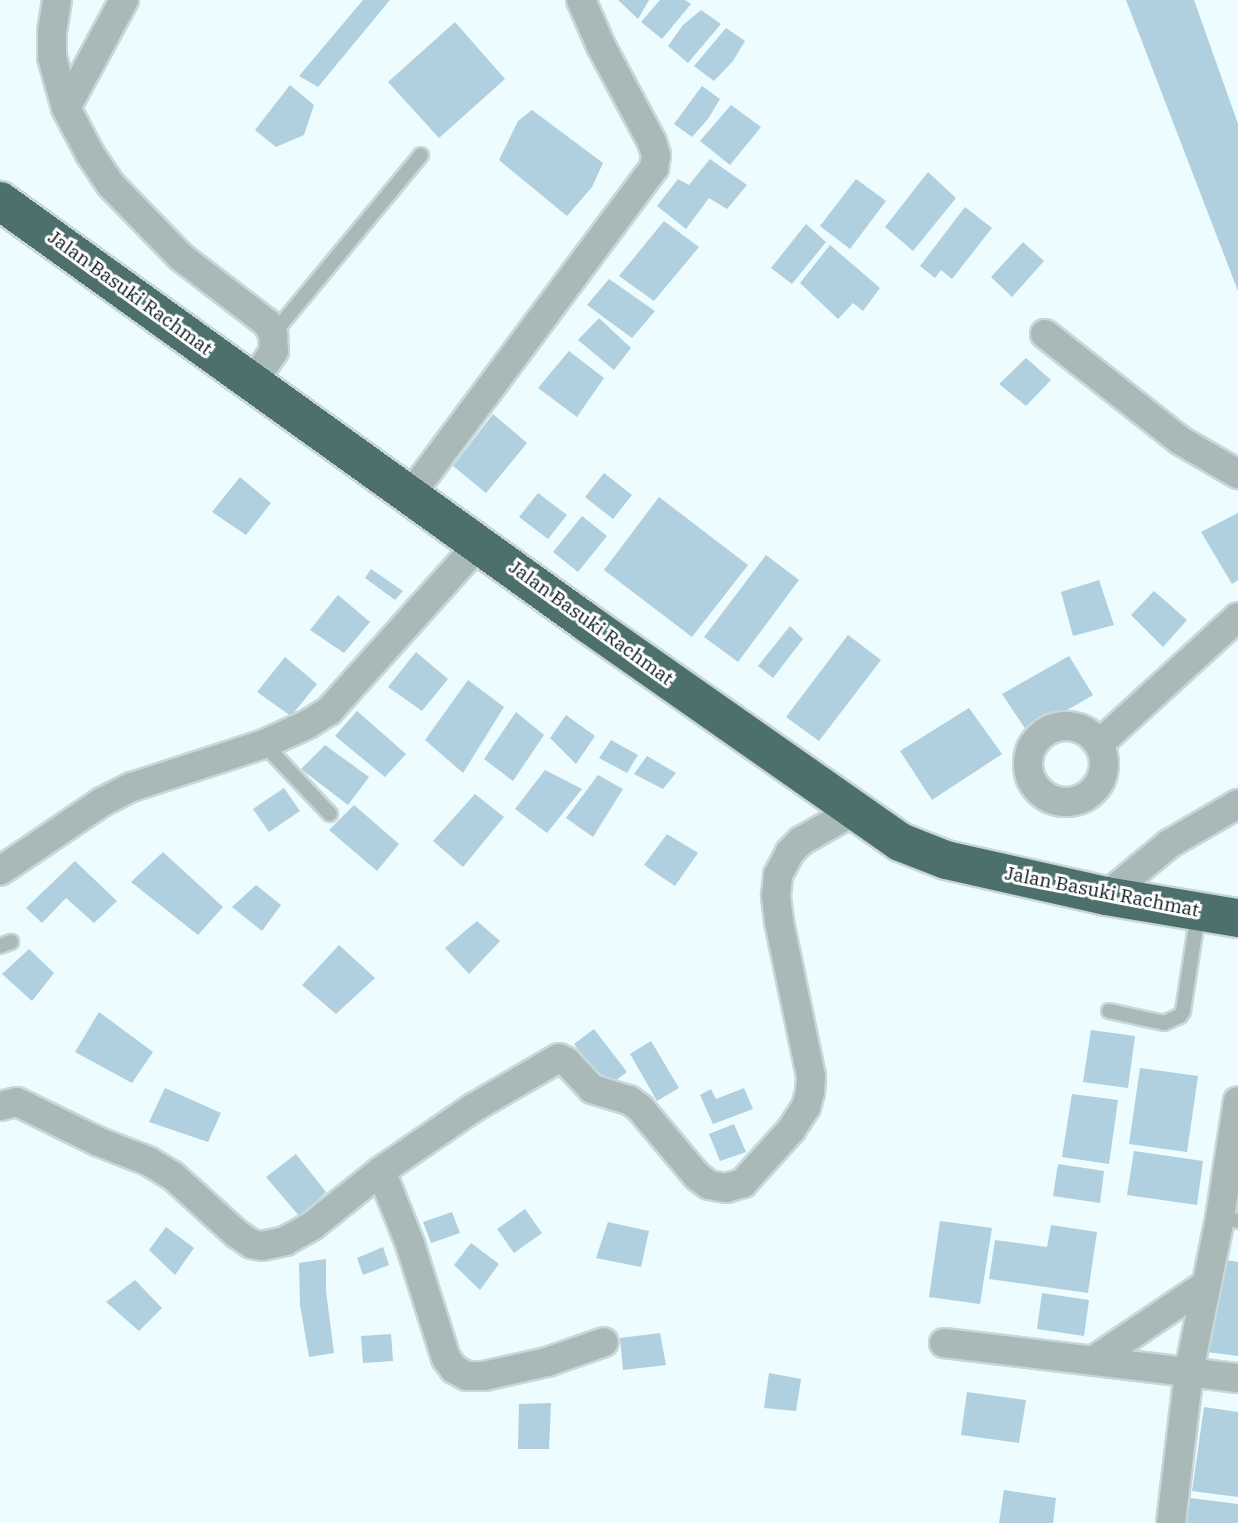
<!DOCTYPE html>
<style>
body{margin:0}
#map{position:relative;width:1238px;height:1523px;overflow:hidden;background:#edfcfe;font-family:"IBM Plex Serif",serif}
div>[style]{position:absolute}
.building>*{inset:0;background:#b0cfdf}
.roads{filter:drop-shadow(2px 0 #c8d7d9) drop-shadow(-2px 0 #c8d7d9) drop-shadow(0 2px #c8d7d9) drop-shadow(0 -2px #c8d7d9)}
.lane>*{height:14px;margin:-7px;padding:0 7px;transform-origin:7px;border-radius:7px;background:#a9b9b7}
.street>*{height:28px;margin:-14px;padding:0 14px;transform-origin:14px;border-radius:14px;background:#a9b9b7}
.street>.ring{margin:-14px;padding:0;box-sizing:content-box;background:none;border:28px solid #a9b9b7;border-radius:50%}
.highway>*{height:38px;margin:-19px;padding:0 19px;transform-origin:19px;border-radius:19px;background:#4e706d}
span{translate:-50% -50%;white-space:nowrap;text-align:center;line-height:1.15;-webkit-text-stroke:6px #fff;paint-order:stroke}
.street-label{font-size:19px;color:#081618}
</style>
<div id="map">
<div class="building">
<i style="clip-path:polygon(363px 0,390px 0,318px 87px,299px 76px)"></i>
<i style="clip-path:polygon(618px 0,649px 0,638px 19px)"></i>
<i style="clip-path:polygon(660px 0,685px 0,691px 4px,662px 39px,641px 22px)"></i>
<i style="clip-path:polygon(1126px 0,1194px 0,1238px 124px,1238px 291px)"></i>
<i style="clip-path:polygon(701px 10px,721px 24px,688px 63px,668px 46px,683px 25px)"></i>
<i style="clip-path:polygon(455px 22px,505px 79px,439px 138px,388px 82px)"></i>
<i style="clip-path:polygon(726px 28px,745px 41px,733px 61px,714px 81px,694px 66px)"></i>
<i style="clip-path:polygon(290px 85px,314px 105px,304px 135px,276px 147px,255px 130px)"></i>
<i style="clip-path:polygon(702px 86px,720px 99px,708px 119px,692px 137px,674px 124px)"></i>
<i style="clip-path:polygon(731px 105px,761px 127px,730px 165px,700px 141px)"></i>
<i style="clip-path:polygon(532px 110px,603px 163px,592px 187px,567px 216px,499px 160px,518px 121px)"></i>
<i style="clip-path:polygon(710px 159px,747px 185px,727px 209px,709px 198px,686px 229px,657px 206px,678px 179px,689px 185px)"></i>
<i style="clip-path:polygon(928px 172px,956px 198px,913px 251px,885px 227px)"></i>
<i style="clip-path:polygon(856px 179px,886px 201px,850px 249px,820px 226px)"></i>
<i style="clip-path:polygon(965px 207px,992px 228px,952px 279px,941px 270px,935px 278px,920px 266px)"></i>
<i style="clip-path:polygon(664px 221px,699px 247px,654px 301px,619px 276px)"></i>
<i style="clip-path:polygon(806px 224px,826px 242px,792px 284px,771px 268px)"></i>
<i style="clip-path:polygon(1023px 242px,1044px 261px,1012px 297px,991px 277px)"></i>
<i style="clip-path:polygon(830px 245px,880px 288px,863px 311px,853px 303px,838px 319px,800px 283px)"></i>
<i style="clip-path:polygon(609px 279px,655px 311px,632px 338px,587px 305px)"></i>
<i style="clip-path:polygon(599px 318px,631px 348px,614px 370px,578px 340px)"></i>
<i style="clip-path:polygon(569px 351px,604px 378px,577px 417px,538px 388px)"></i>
<i style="clip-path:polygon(1026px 358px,1051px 380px,1026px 406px,999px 384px)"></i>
<i style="clip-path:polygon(493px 414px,527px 443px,486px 493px,453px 466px)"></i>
<i style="clip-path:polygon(604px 473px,632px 495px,613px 519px,585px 497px)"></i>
<i style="clip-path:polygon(240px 477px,271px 503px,246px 535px,212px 512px)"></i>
<i style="clip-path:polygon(538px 493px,567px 515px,548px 539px,519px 517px)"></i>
<i style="clip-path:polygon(659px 497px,748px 565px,692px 637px,604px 570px)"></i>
<i style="clip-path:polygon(1238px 513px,1238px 580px,1232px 584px,1201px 532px)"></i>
<i style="clip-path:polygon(582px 516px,607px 536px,578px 572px,553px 552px)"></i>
<i style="clip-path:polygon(766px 555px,799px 580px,738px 662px,704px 637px)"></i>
<i style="clip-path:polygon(371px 569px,403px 591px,395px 600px,365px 578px)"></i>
<i style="clip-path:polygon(1099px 580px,1114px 625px,1073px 636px,1061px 592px)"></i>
<i style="clip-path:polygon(1154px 591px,1187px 620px,1163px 647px,1131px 615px)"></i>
<i style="clip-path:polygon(338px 595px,370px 622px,344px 653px,310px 630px)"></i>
<i style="clip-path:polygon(790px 626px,803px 639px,773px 678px,758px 666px)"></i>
<i style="clip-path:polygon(848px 635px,881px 660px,819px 741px,786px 717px)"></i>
<i style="clip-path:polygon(416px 652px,448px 679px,422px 711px,388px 687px)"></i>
<i style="clip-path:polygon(1069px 656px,1093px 695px,1028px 733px,1002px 694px)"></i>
<i style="clip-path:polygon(285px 657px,317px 684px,291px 716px,257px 692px)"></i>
<i style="clip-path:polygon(468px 680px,504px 707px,463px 773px,425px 740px)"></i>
<i style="clip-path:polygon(969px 708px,1002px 754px,932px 800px,900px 751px)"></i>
<i style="clip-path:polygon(357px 711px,406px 754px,385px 777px,335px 736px)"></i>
<i style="clip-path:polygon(516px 712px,544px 735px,513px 781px,484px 759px)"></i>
<i style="clip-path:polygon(566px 715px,595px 736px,576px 764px,550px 738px)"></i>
<i style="clip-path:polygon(611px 740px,638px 755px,627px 773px,599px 758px)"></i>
<i style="clip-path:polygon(325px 745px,369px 777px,348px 805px,301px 769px)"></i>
<i style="clip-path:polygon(647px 756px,676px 773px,663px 789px,634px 774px)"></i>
<i style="clip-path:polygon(545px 770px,582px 789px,547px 833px,515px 809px)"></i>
<i style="clip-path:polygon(598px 775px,623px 789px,593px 837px,566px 818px)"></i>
<i style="clip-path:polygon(284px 788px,300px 811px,269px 832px,253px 809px)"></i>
<i style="clip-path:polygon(475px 794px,504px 817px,463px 867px,433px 841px)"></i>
<i style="clip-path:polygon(354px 805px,399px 844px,377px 871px,329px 830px)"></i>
<i style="clip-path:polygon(667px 834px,698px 853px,675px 886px,644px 865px)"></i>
<i style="clip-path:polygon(163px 852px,223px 907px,198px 935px,131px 882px)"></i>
<i style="clip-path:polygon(75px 861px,117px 901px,94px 923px,66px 898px,42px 923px,26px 908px)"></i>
<i style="clip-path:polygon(256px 885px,281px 905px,262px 931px,232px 907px)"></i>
<i style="clip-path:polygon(477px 921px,500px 941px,469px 974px,445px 948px)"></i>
<i style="clip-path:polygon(339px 945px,375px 978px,336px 1014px,302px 985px)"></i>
<i style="clip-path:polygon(29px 949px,54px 973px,32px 1001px,2px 974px)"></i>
<i style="clip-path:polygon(99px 1012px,153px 1052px,132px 1083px,75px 1052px)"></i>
<i style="clip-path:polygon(594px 1029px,627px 1072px,607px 1087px,574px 1044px)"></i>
<i style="clip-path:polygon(1091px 1030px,1135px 1036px,1128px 1088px,1083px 1082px)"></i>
<i style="clip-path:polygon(651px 1041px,679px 1088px,657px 1101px,630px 1054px)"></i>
<i style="clip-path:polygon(1140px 1068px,1198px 1076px,1187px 1152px,1129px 1144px)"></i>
<i style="clip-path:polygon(165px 1088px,221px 1113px,208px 1142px,149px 1122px)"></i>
<i style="clip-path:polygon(744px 1088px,753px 1109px,713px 1124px,700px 1095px,711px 1089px,716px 1099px)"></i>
<i style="clip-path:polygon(1072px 1094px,1118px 1100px,1109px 1164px,1062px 1157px)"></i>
<i style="clip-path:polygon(734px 1124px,746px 1152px,720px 1161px,709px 1134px)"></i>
<i style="clip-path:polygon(1134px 1151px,1203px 1161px,1197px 1205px,1127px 1195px)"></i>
<i style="clip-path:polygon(296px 1154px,326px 1192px,300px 1217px,266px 1177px)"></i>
<i style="clip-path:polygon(1058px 1164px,1104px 1171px,1100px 1203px,1053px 1196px)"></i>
<i style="clip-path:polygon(525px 1209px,542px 1233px,514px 1253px,497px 1229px)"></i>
<i style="clip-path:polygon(452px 1212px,460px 1233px,431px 1243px,423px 1222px)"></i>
<i style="clip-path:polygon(940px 1221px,992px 1228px,980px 1304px,929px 1297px)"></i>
<i style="clip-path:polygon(608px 1222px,649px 1231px,641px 1267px,596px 1258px)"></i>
<i style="clip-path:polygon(1051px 1225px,1097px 1232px,1088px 1293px,989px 1279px,995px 1240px,1047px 1247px)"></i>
<i style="clip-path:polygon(166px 1227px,194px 1248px,175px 1275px,149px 1250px)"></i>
<i style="clip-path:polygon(471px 1243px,499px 1264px,480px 1290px,454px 1265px)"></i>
<i style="clip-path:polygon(383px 1247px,389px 1265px,363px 1275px,357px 1258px)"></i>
<i style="clip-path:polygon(326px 1259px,326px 1291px,334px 1353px,309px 1357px,300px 1305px,299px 1263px)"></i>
<i style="clip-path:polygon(1221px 1259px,1238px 1262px,1238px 1356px,1207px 1352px)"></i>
<i style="clip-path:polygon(135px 1280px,162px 1308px,139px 1331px,106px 1302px)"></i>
<i style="clip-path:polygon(1042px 1293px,1089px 1300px,1084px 1336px,1037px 1329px)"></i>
<i style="clip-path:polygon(660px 1333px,666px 1365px,623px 1370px,620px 1338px)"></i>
<i style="clip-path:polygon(391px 1334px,393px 1361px,363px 1363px,361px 1336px)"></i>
<i style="clip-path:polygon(769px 1373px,801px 1379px,796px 1411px,764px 1408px)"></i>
<i style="clip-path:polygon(967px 1392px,1026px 1400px,1019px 1443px,961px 1435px)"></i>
<i style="clip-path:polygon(551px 1403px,549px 1449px,518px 1449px,519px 1404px)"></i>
<i style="clip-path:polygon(1204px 1407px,1238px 1412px,1238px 1497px,1192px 1491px)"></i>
<i style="clip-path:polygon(1004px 1490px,1056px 1498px,1053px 1523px,999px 1523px)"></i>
<i style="clip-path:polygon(1190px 1498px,1238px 1504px,1238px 1523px,1186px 1523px)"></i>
</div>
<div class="roads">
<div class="lane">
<i style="left:273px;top:334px;width:232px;rotate:-50.4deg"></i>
<i style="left:264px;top:744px;width:96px;rotate:46.7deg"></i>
<i style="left:0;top:946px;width:12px;rotate:-20deg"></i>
<i style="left:1109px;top:1011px;width:56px;rotate:12.3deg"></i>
<i style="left:1164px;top:1023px;width:17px;rotate:-24deg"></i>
<i style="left:1180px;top:1016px;width:6px;rotate:-59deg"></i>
<i style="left:1183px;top:1011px;width:99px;rotate:-81.3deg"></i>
<i style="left:1220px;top:1218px;width:18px;rotate:9deg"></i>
</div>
<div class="street">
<i style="left:57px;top:0;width:32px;rotate:99deg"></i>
<i style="left:52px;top:32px;width:25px;rotate:90deg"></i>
<i style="left:52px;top:57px;width:53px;rotate:74.6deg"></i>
<i style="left:66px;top:108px;width:52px;rotate:62.4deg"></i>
<i style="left:90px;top:154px;width:37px;rotate:56deg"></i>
<i style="left:111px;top:185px;width:100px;rotate:45.8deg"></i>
<i style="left:181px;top:257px;width:108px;rotate:37.5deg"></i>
<i style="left:267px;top:323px;width:13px;rotate:61deg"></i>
<i style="left:273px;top:334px;width:17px;rotate:87deg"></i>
<i style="left:274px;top:351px;width:37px;rotate:124deg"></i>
<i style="left:66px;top:108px;width:123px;rotate:-61.8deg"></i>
<i style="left:1045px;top:334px;width:173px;rotate:38.2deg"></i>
<i style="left:1181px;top:441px;width:66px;rotate:30.1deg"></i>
<i style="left:411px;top:494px;width:407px;rotate:-53.3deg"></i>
<i style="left:654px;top:168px;width:13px;rotate:-81deg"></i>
<i style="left:656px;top:155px;width:14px;rotate:-107deg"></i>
<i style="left:652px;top:142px;width:109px;rotate:-118deg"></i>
<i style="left:601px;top:46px;width:50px;rotate:-113.5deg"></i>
<i class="ring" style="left:1028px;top:726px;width:48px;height:48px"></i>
<i style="left:1099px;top:744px;width:188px;rotate:-42.4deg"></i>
<i style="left:0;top:871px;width:123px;rotate:-34.1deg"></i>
<i style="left:102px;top:802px;width:34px;rotate:-27deg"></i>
<i style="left:132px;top:787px;width:139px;rotate:-18deg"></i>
<i style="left:264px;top:744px;width:48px;rotate:-24.4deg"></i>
<i style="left:308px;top:724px;width:25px;rotate:-32deg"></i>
<i style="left:329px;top:711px;width:226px;rotate:-48.1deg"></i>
<i style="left:1106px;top:896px;width:82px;rotate:-39.5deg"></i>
<i style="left:1169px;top:844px;width:80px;rotate:-30.1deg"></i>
<i style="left:0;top:1106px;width:17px;rotate:-13deg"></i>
<i style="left:17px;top:1102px;width:91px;rotate:26deg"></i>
<i style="left:99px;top:1142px;width:53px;rotate:21.2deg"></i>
<i style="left:148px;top:1161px;width:29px;rotate:31deg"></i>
<i style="left:173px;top:1176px;width:86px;rotate:42.2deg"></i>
<i style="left:237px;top:1234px;width:18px;rotate:34deg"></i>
<i style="left:252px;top:1244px;width:10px;rotate:11deg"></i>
<i style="left:262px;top:1246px;width:24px;rotate:-12deg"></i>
<i style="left:285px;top:1241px;width:31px;rotate:-29deg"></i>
<i style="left:312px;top:1226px;width:88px;rotate:-38.6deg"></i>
<i style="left:381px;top:1171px;width:112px;rotate:-34.4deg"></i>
<i style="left:473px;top:1108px;width:99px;rotate:-30.2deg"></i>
<i style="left:559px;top:1058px;width:9px;rotate:27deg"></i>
<i style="left:567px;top:1062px;width:37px;rotate:47deg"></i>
<i style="left:592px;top:1089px;width:39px;rotate:17deg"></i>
<i style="left:629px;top:1100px;width:14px;rotate:36deg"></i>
<i style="left:640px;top:1108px;width:89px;rotate:50deg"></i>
<i style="left:697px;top:1176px;width:15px;rotate:37deg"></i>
<i style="left:709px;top:1185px;width:17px;rotate:10deg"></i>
<i style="left:726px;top:1188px;width:18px;rotate:-16deg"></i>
<i style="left:743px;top:1183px;width:72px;rotate:-47.8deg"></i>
<i style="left:791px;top:1130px;width:27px;rotate:-57deg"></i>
<i style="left:806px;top:1107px;width:16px;rotate:-75deg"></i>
<i style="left:810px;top:1092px;width:16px;rotate:-86deg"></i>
<i style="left:811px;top:1076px;width:158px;rotate:-101.7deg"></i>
<i style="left:779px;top:921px;width:26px;rotate:-97deg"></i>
<i style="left:776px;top:895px;width:20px;rotate:-84deg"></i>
<i style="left:778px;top:875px;width:26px;rotate:-62deg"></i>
<i style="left:790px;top:852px;width:16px;rotate:-45deg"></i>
<i style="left:801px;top:841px;width:61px;rotate:-29.5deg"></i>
<i style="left:381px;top:1171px;width:79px;rotate:68.3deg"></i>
<i style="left:410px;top:1244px;width:120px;rotate:72.5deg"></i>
<i style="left:446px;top:1358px;width:14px;rotate:54deg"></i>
<i style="left:454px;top:1369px;width:15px;rotate:28deg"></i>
<i style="left:467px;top:1376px;width:17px"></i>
<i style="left:484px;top:1376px;width:65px;rotate:-12.5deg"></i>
<i style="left:547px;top:1362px;width:60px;rotate:-19.3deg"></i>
<i style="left:944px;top:1343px;width:296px;rotate:6.8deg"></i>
<i style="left:1094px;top:1360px;width:136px;rotate:-33.9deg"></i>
<i style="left:1171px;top:1523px;width:153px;rotate:-83.2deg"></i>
<i style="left:1189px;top:1371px;width:156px;rotate:-78.5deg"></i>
<i style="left:1220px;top:1218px;width:118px;rotate:-81.3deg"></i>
</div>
<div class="highway">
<i style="left:0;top:201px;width:722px;rotate:35.69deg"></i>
<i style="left:586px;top:622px;width:383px;rotate:35deg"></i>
<i style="left:900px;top:842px;width:49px;rotate:21.4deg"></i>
<i style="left:946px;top:860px;width:164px;rotate:12.7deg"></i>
<i style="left:1106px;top:896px;width:134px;rotate:9.5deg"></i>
</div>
</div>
<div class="street-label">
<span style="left:130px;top:293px;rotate:36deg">Jalan Basuki Rachmat</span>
<span style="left:591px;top:623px;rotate:36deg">Jalan Basuki Rachmat</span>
<span style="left:1102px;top:892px;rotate:11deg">Jalan Basuki Rachmat</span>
</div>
</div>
